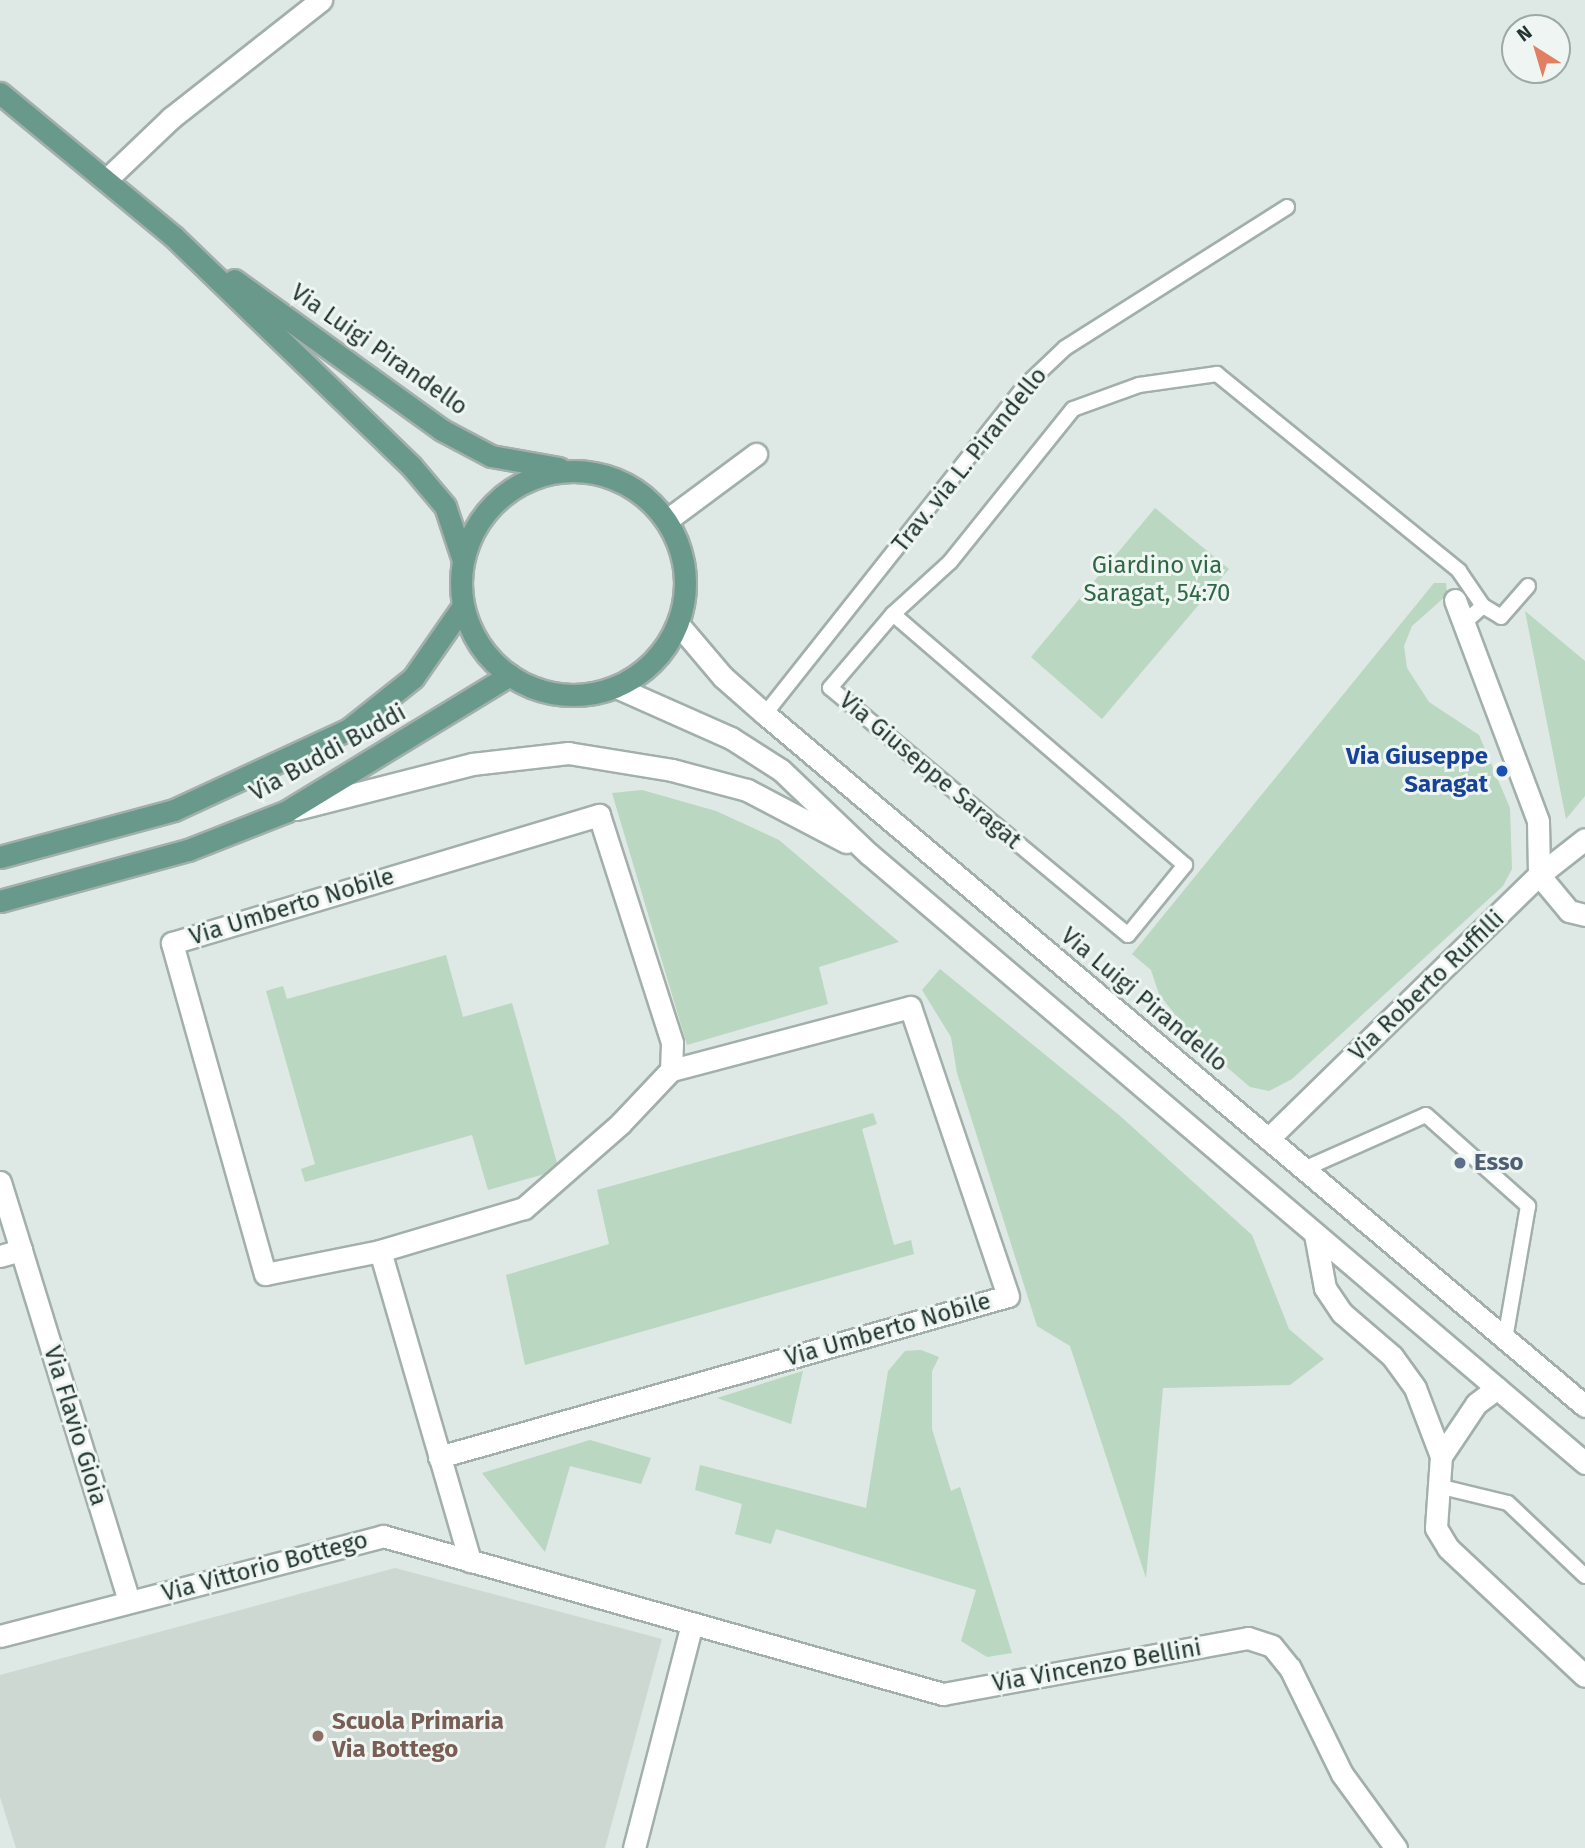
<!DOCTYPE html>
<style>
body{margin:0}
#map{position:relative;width:1585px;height:1848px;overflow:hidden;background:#dee8e4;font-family:"Fira Sans",sans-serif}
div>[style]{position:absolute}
.built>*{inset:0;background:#cdd8d2}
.green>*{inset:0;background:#b9d7c1}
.roads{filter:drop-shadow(2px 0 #a2afaa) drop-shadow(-2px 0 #a2afaa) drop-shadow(0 2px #a2afaa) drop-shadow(0 -2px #a2afaa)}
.service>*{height:14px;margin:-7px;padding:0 7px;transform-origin:7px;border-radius:7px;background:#fff}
.minor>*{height:21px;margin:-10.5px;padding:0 10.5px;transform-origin:10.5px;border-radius:10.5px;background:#fff}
.secondary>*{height:21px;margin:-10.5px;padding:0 10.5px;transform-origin:10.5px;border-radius:10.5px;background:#fff}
.primary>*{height:21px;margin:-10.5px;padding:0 10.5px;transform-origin:10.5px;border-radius:10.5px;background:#68998b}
.primary>.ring{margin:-10.5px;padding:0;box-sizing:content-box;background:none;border:21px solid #68998b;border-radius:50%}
.dots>*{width:19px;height:19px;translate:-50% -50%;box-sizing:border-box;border:4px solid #eef5f2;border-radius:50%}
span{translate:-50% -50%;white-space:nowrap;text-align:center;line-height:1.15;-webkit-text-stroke:6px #eef5f2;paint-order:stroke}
.street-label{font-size:24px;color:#223630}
.park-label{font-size:24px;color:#306845}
.transit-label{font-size:24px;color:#164399;font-weight:700}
.right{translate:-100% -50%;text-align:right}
.service-label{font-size:24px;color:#4e5e75;font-weight:700}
.left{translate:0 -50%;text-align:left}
.education-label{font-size:24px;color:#785e54;font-weight:700}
.north{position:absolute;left:1501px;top:14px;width:70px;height:70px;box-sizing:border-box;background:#eef5f2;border:2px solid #9ca9a4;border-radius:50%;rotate:323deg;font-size:19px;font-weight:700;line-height:28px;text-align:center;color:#223630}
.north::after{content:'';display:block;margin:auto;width:24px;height:32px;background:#e27f62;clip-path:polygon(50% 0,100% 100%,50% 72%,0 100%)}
</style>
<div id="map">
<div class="built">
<i style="clip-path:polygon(395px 1568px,662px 1639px,605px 1848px,16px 1848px,0 1797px,0 1675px)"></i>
</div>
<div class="green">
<i style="clip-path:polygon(1155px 508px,1229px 569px,1102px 719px,1031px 657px)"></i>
<i style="clip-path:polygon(1434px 583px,1446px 583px,1447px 595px,1412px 626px,1404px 646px,1407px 668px,1429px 702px,1479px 735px,1510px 808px,1512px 869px,1503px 886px,1292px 1079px,1269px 1091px,1250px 1087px,1195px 1040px,1159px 994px,1151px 970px,1132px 954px)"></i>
<i style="clip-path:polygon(1525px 611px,1585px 661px,1585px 796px,1566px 819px)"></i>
<i style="clip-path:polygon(642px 790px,716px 811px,779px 840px,899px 942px,819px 967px,828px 1004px,687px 1045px,612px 793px)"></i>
<i style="clip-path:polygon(446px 955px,463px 1017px,512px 1003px,559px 1170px,488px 1190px,472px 1135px,305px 1182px,301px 1169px,315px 1164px,266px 991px,283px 986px,287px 999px)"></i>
<i style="clip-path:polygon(940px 969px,1119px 1115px,1252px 1235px,1289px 1329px,1324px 1359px,1290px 1385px,1163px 1388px,1146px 1578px,1070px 1346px,1037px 1326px,957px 1073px,951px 1037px,922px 990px)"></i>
<i style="clip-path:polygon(873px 1113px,877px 1124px,862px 1129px,894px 1245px,911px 1240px,914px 1254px,525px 1365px,506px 1275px,609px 1244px,597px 1190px)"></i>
<i style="clip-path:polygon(921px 1350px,939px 1357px,932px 1371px,932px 1429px,951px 1491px,960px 1487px,1012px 1653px,987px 1657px,961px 1641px,976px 1590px,776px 1529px,771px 1544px,735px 1534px,742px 1504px,695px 1490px,700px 1465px,866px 1508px,888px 1371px,905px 1351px)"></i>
<i style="clip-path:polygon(803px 1371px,791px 1424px,717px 1398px)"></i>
<i style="clip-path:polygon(590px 1440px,651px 1458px,641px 1484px,570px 1466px,545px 1552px,482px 1473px)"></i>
</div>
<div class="roads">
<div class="service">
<i style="left:893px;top:614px;width:385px;rotate:40.7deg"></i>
<i style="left:1185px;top:865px;width:90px;rotate:129.2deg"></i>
<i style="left:1128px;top:935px;width:387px;rotate:-140.3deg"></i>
<i style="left:830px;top:688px;width:97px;rotate:-49.6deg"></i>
<i style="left:893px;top:614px;width:77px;rotate:-42.4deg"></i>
<i style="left:950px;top:562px;width:196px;rotate:-51.2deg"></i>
<i style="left:1073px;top:409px;width:70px;rotate:-20deg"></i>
<i style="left:1139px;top:385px;width:79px;rotate:-8deg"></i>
<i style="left:1217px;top:374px;width:312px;rotate:39.1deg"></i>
<i style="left:1459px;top:571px;width:42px;rotate:55.6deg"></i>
<i style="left:1464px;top:623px;width:25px;rotate:-42deg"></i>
<i style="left:1483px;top:606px;width:21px;rotate:31deg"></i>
<i style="left:1501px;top:617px;width:41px;rotate:-48.9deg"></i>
<i style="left:765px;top:714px;width:420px;rotate:-51.6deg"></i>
<i style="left:1026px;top:385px;width:54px;rotate:-43.5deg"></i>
<i style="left:1065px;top:348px;width:263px;rotate:-32.4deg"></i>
<i style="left:1304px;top:1169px;width:133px;rotate:-23.9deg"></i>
<i style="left:1426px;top:1115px;width:137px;rotate:41.7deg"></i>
<i style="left:1528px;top:1206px;width:135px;rotate:99.8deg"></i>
<i style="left:1438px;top:1486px;width:72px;rotate:13.7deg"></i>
<i style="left:1508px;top:1503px;width:106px;rotate:43.5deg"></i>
</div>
<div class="minor">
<i style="left:106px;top:180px;width:90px;rotate:-43.6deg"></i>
<i style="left:171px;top:118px;width:191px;rotate:-38.2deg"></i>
<i style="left:667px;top:520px;width:111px;rotate:-36.6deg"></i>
<i style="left:1455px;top:600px;width:236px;rotate:69.4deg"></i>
<i style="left:1538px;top:821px;width:54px;rotate:88.9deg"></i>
<i style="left:1539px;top:875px;width:58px;rotate:-38deg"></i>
<i style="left:599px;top:815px;width:239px;rotate:72.2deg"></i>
<i style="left:672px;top:1043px;width:27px;rotate:92deg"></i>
<i style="left:671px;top:1070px;width:74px;rotate:133.4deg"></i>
<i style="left:620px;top:1124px;width:128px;rotate:138.8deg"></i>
<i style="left:524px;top:1208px;width:150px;rotate:163.4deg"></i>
<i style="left:380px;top:1251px;width:117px;rotate:168.7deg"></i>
<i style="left:265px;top:1274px;width:344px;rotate:-105.7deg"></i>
<i style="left:172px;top:943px;width:446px;rotate:-16.7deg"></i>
<i style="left:1268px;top:1139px;width:378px;rotate:-44.3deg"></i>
<i style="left:1539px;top:875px;width:47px;rotate:50.2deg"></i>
<i style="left:1569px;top:911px;width:16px;rotate:14deg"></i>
<i style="left:0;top:1182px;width:71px;rotate:72.8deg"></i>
<i style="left:380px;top:1251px;width:323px;rotate:73.8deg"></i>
<i style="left:0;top:1256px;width:22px;rotate:-16deg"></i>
<i style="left:21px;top:1250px;width:368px;rotate:72.9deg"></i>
<i style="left:1497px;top:1388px;width:26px;rotate:143deg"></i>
<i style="left:1476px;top:1404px;width:63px;rotate:123.9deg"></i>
<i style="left:1441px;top:1456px;width:72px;rotate:94deg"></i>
<i style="left:1436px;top:1528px;width:23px;rotate:59deg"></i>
<i style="left:1448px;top:1548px;width:187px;rotate:43.1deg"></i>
<i style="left:439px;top:1457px;width:591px;rotate:-15.8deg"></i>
<i style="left:1008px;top:1296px;width:305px;rotate:-108.7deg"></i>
<i style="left:910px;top:1007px;width:247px;rotate:165.2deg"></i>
<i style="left:0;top:1636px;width:396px;rotate:-14.6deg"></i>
<i style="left:383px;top:1536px;width:582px;rotate:15.76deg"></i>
<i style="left:943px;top:1694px;width:310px;rotate:-10.4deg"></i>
<i style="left:1248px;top:1638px;width:25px;rotate:18deg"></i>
<i style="left:1272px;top:1646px;width:28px;rotate:51deg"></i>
<i style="left:1290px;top:1668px;width:118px;rotate:63.9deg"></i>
<i style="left:1342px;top:1774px;width:92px;rotate:53.9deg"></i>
<i style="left:634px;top:1848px;width:232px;rotate:-75.5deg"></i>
</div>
<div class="secondary">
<i style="left:678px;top:624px;width:70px;rotate:49.7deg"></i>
<i style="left:723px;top:677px;width:56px;rotate:41.4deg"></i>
<i style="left:765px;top:714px;width:1073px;rotate:40.16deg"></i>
<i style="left:616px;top:687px;width:126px;rotate:23.9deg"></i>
<i style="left:731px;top:738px;width:59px;rotate:32.6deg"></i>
<i style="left:781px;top:770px;width:122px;rotate:43.7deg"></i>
<i style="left:869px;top:854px;width:940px;rotate:40.38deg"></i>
<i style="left:296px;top:809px;width:182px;rotate:-14.3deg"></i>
<i style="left:472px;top:764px;width:97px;rotate:-6.5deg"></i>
<i style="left:568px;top:753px;width:105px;rotate:9.3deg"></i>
<i style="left:672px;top:770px;width:78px;rotate:14.9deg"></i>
<i style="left:747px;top:790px;width:112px;rotate:27.7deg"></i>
<i style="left:1315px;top:1234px;width:55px;rotate:79.5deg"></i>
<i style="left:1325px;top:1288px;width:30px;rotate:56deg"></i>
<i style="left:1342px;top:1313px;width:66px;rotate:40.7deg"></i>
<i style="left:1392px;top:1356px;width:39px;rotate:54deg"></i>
<i style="left:1415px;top:1388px;width:73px;rotate:69.1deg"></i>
</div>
<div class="primary">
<i style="left:0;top:93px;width:224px;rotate:39.6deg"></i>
<i style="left:173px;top:236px;width:332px;rotate:44deg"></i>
<i style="left:412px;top:467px;width:51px;rotate:49.8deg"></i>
<i style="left:445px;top:506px;width:57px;rotate:71.6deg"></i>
<i style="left:234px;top:280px;width:256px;rotate:35.8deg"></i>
<i style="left:442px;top:430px;width:55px;rotate:28deg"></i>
<i style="left:491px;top:456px;width:69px;rotate:10deg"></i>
<i class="ring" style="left:461px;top:471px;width:203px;height:203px"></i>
<i style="left:0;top:857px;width:180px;rotate:-15.1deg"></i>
<i style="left:174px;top:810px;width:193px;rotate:-24.8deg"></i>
<i style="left:349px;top:729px;width:82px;rotate:-38.6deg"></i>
<i style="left:413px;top:678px;width:88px;rotate:-55.2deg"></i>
<i style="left:0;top:901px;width:195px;rotate:-15.2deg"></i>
<i style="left:188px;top:850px;width:106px;rotate:-21.5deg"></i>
<i style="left:287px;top:811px;width:261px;rotate:-31.4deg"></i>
</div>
</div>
<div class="dots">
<i style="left:1502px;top:771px;background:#1a4fb4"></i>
<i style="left:1460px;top:1163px;background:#5c6f8a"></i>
<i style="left:318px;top:1736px;background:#8d6e63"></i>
</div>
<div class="street-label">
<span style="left:379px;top:350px;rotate:35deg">Via Luigi Pirandello</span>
<span style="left:970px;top:460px;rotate:-51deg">Trav. via L. Pirandello</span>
<span style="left:328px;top:753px;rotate:-29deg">Via Buddi Buddi</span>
<span style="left:930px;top:771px;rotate:40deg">Via Giuseppe Saragat</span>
<span style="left:292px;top:907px;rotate:-17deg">Via Umberto Nobile</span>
<span style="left:1427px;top:986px;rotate:-44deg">Via Roberto Ruffilli</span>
<span style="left:1144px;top:1000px;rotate:40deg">Via Luigi Pirandello</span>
<span style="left:888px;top:1330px;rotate:-16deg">Via Umberto Nobile</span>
<span style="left:75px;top:1426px;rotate:73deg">Via Flavio Gioia</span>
<span style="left:265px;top:1567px;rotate:-15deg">Via Vittorio Bottego</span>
<span style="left:1097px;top:1666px;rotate:-10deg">Via Vincenzo Bellini</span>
</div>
<div class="park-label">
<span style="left:1157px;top:580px">Giardino via<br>Saragat, 54:70</span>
</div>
<div class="transit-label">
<span class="right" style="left:1488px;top:771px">Via Giuseppe<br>Saragat</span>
</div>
<div class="service-label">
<span class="left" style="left:1474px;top:1163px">Esso</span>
</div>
<div class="education-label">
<span class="left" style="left:332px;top:1736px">Scuola Primaria<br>Via Bottego</span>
</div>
<div class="north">N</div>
</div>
